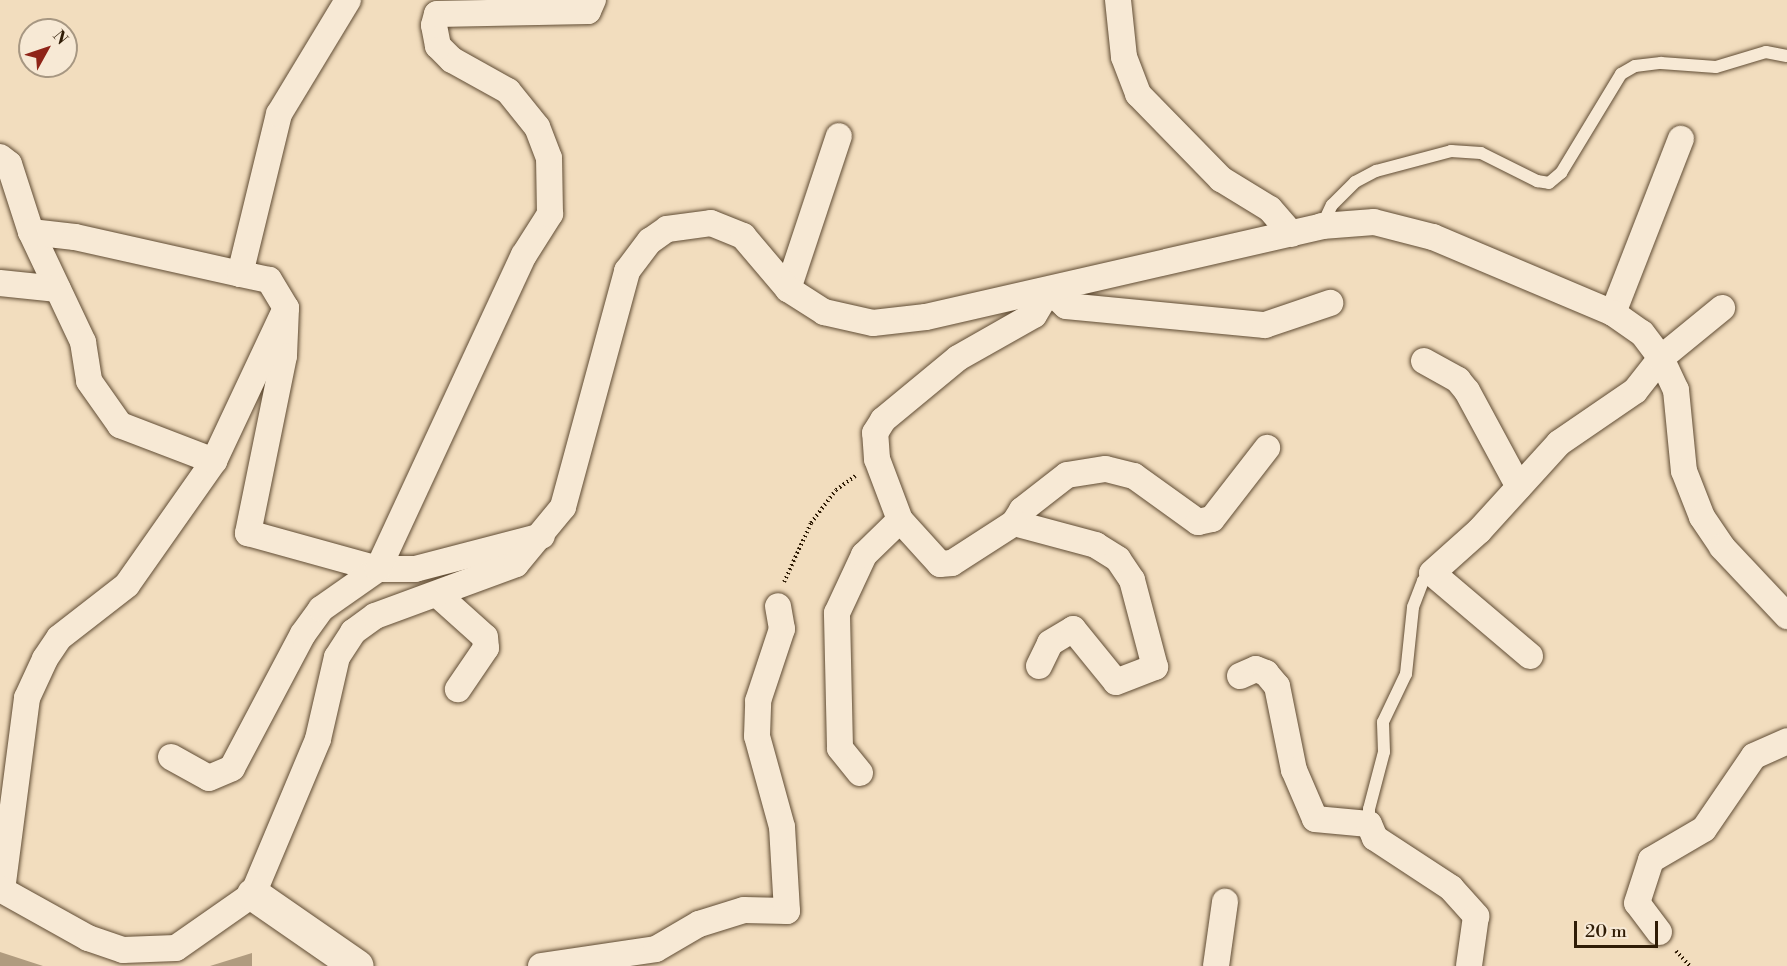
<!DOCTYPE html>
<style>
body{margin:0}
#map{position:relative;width:1787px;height:966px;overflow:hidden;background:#f2ddbe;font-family:"Libre Bodoni",serif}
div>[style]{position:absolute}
.water>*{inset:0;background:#b09b7f}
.path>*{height:4px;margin-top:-2px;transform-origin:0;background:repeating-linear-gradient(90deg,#2f1c06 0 1.5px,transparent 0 4.5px)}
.roads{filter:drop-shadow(0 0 2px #604c34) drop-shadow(0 0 2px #604c34)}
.lane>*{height:12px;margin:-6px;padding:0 6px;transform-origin:6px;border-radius:6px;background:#f7e9d5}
.street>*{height:26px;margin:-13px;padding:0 13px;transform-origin:13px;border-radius:13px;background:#f7e9d5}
.secondary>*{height:33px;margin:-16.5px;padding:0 16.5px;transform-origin:16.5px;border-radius:16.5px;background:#f7e9d5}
span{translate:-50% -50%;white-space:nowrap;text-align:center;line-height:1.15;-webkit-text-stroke:4.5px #f7e9d5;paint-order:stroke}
.north{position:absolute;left:18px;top:18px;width:60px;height:60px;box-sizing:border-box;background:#f7e9d5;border:2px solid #a79782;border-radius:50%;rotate:50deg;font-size:16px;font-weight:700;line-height:24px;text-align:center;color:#2f1c06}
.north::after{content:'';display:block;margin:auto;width:21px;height:27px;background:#8f2418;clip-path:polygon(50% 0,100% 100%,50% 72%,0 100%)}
.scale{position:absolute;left:1574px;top:921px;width:84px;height:27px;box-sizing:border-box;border:3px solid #2f1c06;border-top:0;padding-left:8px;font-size:18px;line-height:21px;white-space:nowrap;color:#2f1c06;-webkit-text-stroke:4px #f7e9d5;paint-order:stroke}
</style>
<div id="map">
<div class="water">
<i style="clip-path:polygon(0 952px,43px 966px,0 966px)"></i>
<i style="clip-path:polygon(252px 953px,252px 966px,210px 966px)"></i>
</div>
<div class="path">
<i style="left:784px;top:582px;width:65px;rotate:-65.4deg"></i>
<i style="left:811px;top:523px;width:41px;rotate:-52.9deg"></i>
<i style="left:836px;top:490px;width:24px;rotate:-36deg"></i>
<i style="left:1676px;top:951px;width:21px;rotate:47deg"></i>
</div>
<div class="roads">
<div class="lane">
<i style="left:1322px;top:226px;width:23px;rotate:-65deg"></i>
<i style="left:1332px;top:205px;width:33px;rotate:-45deg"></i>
<i style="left:1355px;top:182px;width:24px;rotate:-28deg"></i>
<i style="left:1376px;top:171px;width:78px;rotate:-14.9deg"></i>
<i style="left:1451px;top:151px;width:30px;rotate:4deg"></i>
<i style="left:1481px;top:153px;width:63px;rotate:26.6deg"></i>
<i style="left:1537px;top:181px;width:12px;rotate:9deg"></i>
<i style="left:1549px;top:183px;width:16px;rotate:-40deg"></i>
<i style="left:1561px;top:173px;width:116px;rotate:-58.8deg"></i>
<i style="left:1621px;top:74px;width:16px;rotate:-30deg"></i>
<i style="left:1635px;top:66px;width:26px;rotate:-7deg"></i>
<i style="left:1661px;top:63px;width:55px;rotate:4.2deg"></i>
<i style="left:1716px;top:67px;width:52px;rotate:-16.7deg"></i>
<i style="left:1766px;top:52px;width:21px;rotate:11deg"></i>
<i style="left:1369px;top:824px;width:15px;rotate:-90deg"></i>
<i style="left:1369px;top:809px;width:59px;rotate:-75.3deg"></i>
<i style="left:1384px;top:752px;width:30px;rotate:-92deg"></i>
<i style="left:1383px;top:722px;width:53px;rotate:-64.4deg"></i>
<i style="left:1406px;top:674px;width:67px;rotate:-84deg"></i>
<i style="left:1413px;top:607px;width:28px;rotate:-69deg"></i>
<i style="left:1423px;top:581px;width:12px;rotate:-42deg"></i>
</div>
<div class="street">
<i style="left:1118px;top:0;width:57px;rotate:84deg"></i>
<i style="left:1124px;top:57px;width:40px;rotate:69deg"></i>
<i style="left:1138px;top:94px;width:119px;rotate:45.7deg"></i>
<i style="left:1221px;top:179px;width:57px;rotate:31.5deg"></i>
<i style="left:1270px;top:209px;width:33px;rotate:49deg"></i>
<i style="left:0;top:157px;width:11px;rotate:38deg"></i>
<i style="left:9px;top:164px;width:71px;rotate:72.1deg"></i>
<i style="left:31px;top:232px;width:122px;rotate:64.7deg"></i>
<i style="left:83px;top:342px;width:39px;rotate:81deg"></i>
<i style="left:89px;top:381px;width:54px;rotate:54.8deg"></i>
<i style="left:120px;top:425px;width:101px;rotate:21deg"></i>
<i style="left:214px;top:461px;width:151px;rotate:125.1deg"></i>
<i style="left:127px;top:585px;width:86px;rotate:142.1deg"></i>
<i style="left:59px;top:638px;width:25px;rotate:124deg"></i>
<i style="left:45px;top:659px;width:43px;rotate:114.8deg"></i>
<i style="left:27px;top:698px;width:194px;rotate:97.4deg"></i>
<i style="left:31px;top:232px;width:44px;rotate:6.5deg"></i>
<i style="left:75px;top:237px;width:169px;rotate:12.6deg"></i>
<i style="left:0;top:283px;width:58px;rotate:5.9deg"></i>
<i style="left:788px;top:289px;width:161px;rotate:-71.6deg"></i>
<i style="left:286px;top:308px;width:48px;rotate:92.4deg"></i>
<i style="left:284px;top:356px;width:181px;rotate:101.5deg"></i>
<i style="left:248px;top:533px;width:135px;rotate:15.5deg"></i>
<i style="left:378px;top:569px;width:37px"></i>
<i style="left:415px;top:569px;width:131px;rotate:-14.6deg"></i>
<i style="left:1613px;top:313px;width:187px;rotate:-68.7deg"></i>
<i style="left:1424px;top:361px;width:39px;rotate:29deg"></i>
<i style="left:1458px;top:380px;width:14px;rotate:51deg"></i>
<i style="left:1467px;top:391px;width:109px;rotate:61.6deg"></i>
<i style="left:214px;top:461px;width:169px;rotate:-64.8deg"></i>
<i style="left:286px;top:308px;width:33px;rotate:-121deg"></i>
<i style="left:269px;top:280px;width:30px;rotate:-168deg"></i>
<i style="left:240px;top:274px;width:165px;rotate:-76.3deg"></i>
<i style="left:279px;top:114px;width:133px;rotate:-58.8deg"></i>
<i style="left:1014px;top:523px;width:15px;rotate:-58deg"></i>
<i style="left:1022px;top:510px;width:57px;rotate:-37.9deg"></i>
<i style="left:1067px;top:475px;width:39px;rotate:-9deg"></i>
<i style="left:1106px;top:469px;width:29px;rotate:14deg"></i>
<i style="left:1134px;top:476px;width:79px;rotate:35.7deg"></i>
<i style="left:1198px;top:522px;width:14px;rotate:-12deg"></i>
<i style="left:1212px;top:519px;width:90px;rotate:-52.2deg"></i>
<i style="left:437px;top:594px;width:64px;rotate:41.9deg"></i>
<i style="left:485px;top:637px;width:11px;rotate:85deg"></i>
<i style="left:486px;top:648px;width:50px;rotate:124.3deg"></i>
<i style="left:1530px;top:656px;width:128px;rotate:-139.7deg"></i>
<i style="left:1432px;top:573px;width:63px;rotate:-41.8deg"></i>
<i style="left:1479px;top:531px;width:119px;rotate:-47.7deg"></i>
<i style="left:1559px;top:443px;width:92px;rotate:-34.4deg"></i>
<i style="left:1635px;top:391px;width:42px;rotate:-51.8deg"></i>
<i style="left:1661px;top:358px;width:79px;rotate:-39.3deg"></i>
<i style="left:1039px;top:666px;width:25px;rotate:-64deg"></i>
<i style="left:1050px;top:643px;width:27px;rotate:-31deg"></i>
<i style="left:1073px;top:629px;width:68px;rotate:50.9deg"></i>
<i style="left:1116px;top:682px;width:42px;rotate:-21deg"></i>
<i style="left:1155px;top:667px;width:90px;rotate:-104.8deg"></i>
<i style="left:1132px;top:580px;width:25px;rotate:-124deg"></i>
<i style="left:1118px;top:559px;width:26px;rotate:-148deg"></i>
<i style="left:1096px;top:545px;width:85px;rotate:-165deg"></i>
<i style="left:1014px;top:523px;width:74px;rotate:147.2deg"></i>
<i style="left:952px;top:563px;width:12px;rotate:175deg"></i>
<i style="left:940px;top:564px;width:59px;rotate:-132.3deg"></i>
<i style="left:900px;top:520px;width:65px;rotate:-110.7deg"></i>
<i style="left:877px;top:459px;width:26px;rotate:-94deg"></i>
<i style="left:875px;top:433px;width:15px;rotate:-58deg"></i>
<i style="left:883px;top:420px;width:97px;rotate:-39.6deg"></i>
<i style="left:958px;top:358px;width:87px;rotate:-29.5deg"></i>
<i style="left:1034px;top:315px;width:29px;rotate:-59deg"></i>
<i style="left:1049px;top:290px;width:23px;rotate:43deg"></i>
<i style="left:1066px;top:306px;width:200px;rotate:5.5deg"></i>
<i style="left:1265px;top:325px;width:69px;rotate:-18.7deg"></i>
<i style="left:1240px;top:676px;width:17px;rotate:-24deg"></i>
<i style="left:1256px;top:669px;width:11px;rotate:22deg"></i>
<i style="left:1266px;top:673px;width:17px;rotate:50deg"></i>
<i style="left:1277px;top:686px;width:86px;rotate:78.6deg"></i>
<i style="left:1294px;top:770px;width:53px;rotate:66.8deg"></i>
<i style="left:1315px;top:819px;width:54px;rotate:5.3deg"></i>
<i style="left:1369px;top:824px;width:15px;rotate:67deg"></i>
<i style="left:1375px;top:838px;width:91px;rotate:33.3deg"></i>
<i style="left:1451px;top:888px;width:38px;rotate:48deg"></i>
<i style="left:1476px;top:916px;width:50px;rotate:98deg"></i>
<i style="left:171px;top:757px;width:43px;rotate:28.9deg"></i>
<i style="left:209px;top:778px;width:25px;rotate:-23deg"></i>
<i style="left:232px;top:768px;width:152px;rotate:-62.1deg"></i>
<i style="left:303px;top:634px;width:31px;rotate:-54deg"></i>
<i style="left:321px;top:609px;width:70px;rotate:-35.1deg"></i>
<i style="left:378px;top:569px;width:346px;rotate:-65.1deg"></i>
<i style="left:524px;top:255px;width:49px;rotate:-57.6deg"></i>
<i style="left:550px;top:214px;width:56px;rotate:-91deg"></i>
<i style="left:549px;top:158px;width:33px;rotate:-111deg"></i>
<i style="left:537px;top:127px;width:46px;rotate:-128.9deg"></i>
<i style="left:508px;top:91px;width:64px;rotate:-151deg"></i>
<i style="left:452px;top:60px;width:20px;rotate:-135deg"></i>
<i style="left:438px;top:46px;width:21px;rotate:-101deg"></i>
<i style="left:434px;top:25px;width:11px;rotate:-75deg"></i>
<i style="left:437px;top:14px;width:151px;rotate:-1.1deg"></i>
<i style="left:588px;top:11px;width:12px;rotate:-66deg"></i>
<i style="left:860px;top:773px;width:32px;rotate:-129deg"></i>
<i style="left:840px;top:748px;width:135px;rotate:-91.3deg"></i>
<i style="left:837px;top:613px;width:64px;rotate:-65deg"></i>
<i style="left:864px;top:555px;width:50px;rotate:-44.2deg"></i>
<i style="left:0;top:889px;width:101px;rotate:29.1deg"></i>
<i style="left:88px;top:938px;width:37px;rotate:19deg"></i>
<i style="left:123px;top:950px;width:53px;rotate:-2.2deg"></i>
<i style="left:176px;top:948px;width:94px;rotate:-35deg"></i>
<i style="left:253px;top:894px;width:168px;rotate:-67.2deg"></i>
<i style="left:318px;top:739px;width:84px;rotate:-77deg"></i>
<i style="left:337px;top:657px;width:30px;rotate:-57deg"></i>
<i style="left:353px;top:632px;width:27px;rotate:-36deg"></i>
<i style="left:375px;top:616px;width:150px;rotate:-20.2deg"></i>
<i style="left:516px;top:564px;width:74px;rotate:-50.5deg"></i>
<i style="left:563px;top:507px;width:245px;rotate:-74.8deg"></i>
<i style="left:627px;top:271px;width:38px;rotate:-53deg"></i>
<i style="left:650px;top:241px;width:21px;rotate:-35deg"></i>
<i style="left:667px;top:229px;width:44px;rotate:-7.8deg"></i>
<i style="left:711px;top:223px;width:35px;rotate:22deg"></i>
<i style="left:743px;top:236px;width:70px;rotate:49.7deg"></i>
<i style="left:788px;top:289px;width:43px;rotate:32.6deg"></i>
<i style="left:824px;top:312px;width:50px;rotate:12.7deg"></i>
<i style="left:873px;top:323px;width:53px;rotate:-6.5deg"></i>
<i style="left:926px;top:317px;width:406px;rotate:-12.9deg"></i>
<i style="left:1322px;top:226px;width:52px;rotate:-4.4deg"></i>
<i style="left:1374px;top:222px;width:61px;rotate:14.3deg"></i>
<i style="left:1433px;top:237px;width:195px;rotate:22.9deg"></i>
<i style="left:1613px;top:313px;width:35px;rotate:35deg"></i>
<i style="left:1642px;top:333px;width:31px;rotate:53deg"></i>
<i style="left:1661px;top:358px;width:35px;rotate:65deg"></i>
<i style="left:1676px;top:390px;width:81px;rotate:84.4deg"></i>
<i style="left:1684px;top:471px;width:49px;rotate:68.6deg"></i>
<i style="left:1702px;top:517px;width:36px;rotate:56deg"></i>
<i style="left:1722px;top:547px;width:95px;rotate:46.7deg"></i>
<i style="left:1659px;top:932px;width:36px;rotate:-127deg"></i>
<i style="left:1637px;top:903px;width:45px;rotate:-72deg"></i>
<i style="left:1651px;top:860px;width:61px;rotate:-30.3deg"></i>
<i style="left:1704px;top:829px;width:88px;rotate:-55.6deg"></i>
<i style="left:1754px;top:756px;width:36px;rotate:-24deg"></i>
<i style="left:541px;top:966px;width:116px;rotate:-8.4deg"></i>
<i style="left:656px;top:949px;width:50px;rotate:-30.2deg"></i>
<i style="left:699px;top:924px;width:47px;rotate:-17.3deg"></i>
<i style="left:744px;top:910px;width:43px;rotate:1.3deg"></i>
<i style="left:787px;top:911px;width:84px;rotate:-93.4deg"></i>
<i style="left:782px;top:827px;width:94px;rotate:-105.4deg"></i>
<i style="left:757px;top:736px;width:35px;rotate:-88deg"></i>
<i style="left:758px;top:701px;width:76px;rotate:-71.6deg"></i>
<i style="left:782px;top:629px;width:23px;rotate:-100deg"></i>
<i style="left:1216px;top:966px;width:65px;rotate:-82deg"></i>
</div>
<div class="secondary">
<i style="left:253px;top:894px;width:126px;rotate:34.7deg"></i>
</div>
</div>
<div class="north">N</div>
<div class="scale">20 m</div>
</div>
